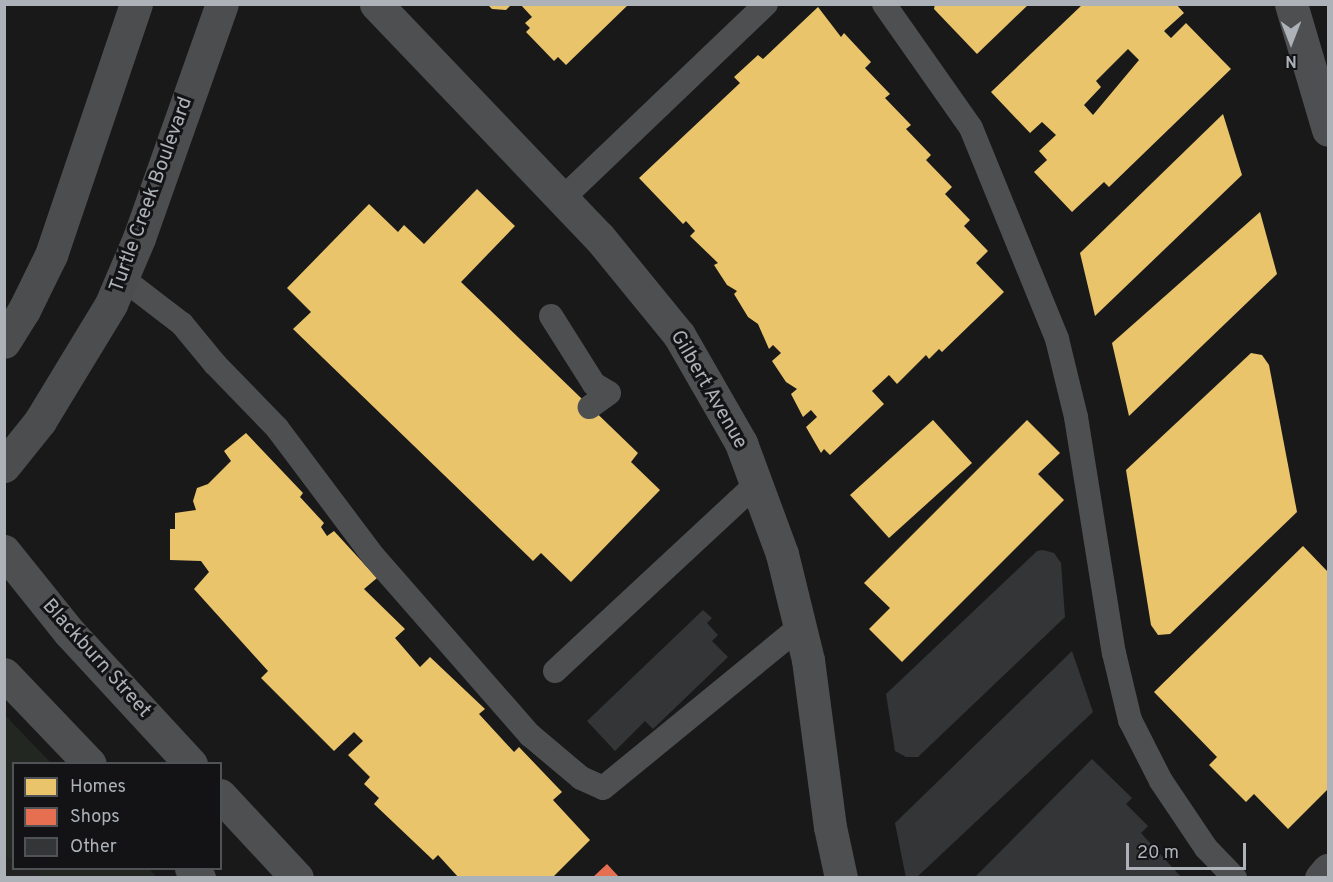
<!DOCTYPE html>
<style>
body{margin:0}
#map{position:relative;width:1333px;height:882px;overflow:hidden;background:#191919;font-family:Overpass,sans-serif}
div>[style]{position:absolute}
.built>*{inset:0;background:#232324}
.green>*{inset:0;background:#222721}
.homes>*{inset:0;background:#e9c46a}
.shops>*{inset:0;background:#e76f51}
.building>*{inset:0;background:#343536}
.service>*{height:24px;margin:-12px;padding:0 12px;transform-origin:12px;border-radius:12px;background:#4e4f51}
.minor>*{height:33px;margin:-16.5px;padding:0 16.5px;transform-origin:16.5px;border-radius:16.5px;background:#4e4f51}
.tertiary>*{height:33px;margin:-16.5px;padding:0 16.5px;transform-origin:16.5px;border-radius:16.5px;background:#4e4f51}
.secondary>*{height:33px;margin:-16.5px;padding:0 16.5px;transform-origin:16.5px;border-radius:16.5px;background:#4c4d4f}
span{translate:-50% -50%;white-space:nowrap;text-align:center;line-height:1.15;-webkit-text-stroke:6px #131315;paint-order:stroke}
.street-label{font-size:20px;color:#acb2b8}
.frame{position:absolute;inset:0;border:6px solid #acb2b8;pointer-events:none}
.legend{position:absolute;left:12px;top:762px;width:210px;height:108px;box-sizing:border-box;background:#131315;border:2px solid #505356;margin:0;padding:8px 10px;list-style:none;font-size:18px;color:#acb2b8}
.legend li{display:flex;align-items:center;gap:12px;height:30px}
.legend b{width:30px;border:2px solid #505356}
.north{position:absolute;left:1261px;top:12px;width:60px;height:60px;-webkit-text-stroke:4px #131315;paint-order:stroke;rotate:180deg;font-size:16px;font-weight:700;line-height:24px;text-align:center;color:#acb2b8}
.north::after{content:'';display:block;margin:auto;width:21px;height:27px;background:#acb2b8;clip-path:polygon(50% 0,100% 100%,50% 72%,0 100%)}
.scale{position:absolute;left:1126px;top:843px;width:120px;height:27px;box-sizing:border-box;border:3px solid #acb2b8;border-top:0;padding-left:8px;font-size:18px;line-height:21px;white-space:nowrap;color:#acb2b8;-webkit-text-stroke:4px #131315;paint-order:stroke}
</style>
<div id="map">
<div class="built">
<i style="clip-path:polygon(4px 856px,13px 861px,14px 868px,28px 869px,44px 877px,5px 877px)"></i>
</div>
<div class="green">
<i style="clip-path:polygon(4px 714px,51px 763px,14px 764px,13px 861px,5px 856px)"></i>
<i style="clip-path:polygon(28px 869px,149px 869px,157px 877px,44px 877px)"></i>
</div>
<div class="homes">
<i style="clip-path:polygon(520px 4px,629px 4px,566px 65px,558px 57px,554px 61px,526px 32px,530px 28px,525px 23px,532px 17px)"></i>
<i style="clip-path:polygon(935px 4px,1029px 4px,977px 54px,934px 9px)"></i>
<i style="clip-path:polygon(evenodd,1083px 4px,1176px 4px,1184px 13px,1164px 31px,1171px 38px,1186px 23px,1231px 69px,1109px 187px,1104px 182px,1072px 212px,1034px 172px,1047px 160px,1039px 151px,1056px 135px,1042px 122px,1030px 133px,991px 92px,1083px 4px,1128px 49px,1139px 60px,1093px 115px,1084px 105px,1101px 87px,1096px 81px,1128px 49px)"></i>
<i style="clip-path:polygon(488px 5px,511px 5px,506px 10px,492px 9px)"></i>
<i style="clip-path:polygon(818px 7px,841px 37px,844px 33px,871px 62px,865px 68px,890px 94px,885px 98px,911px 125px,906px 129px,931px 155px,926px 160px,952px 187px,945px 194px,970px 220px,964px 226px,988px 251px,976px 263px,1004px 292px,942px 352px,939px 349px,929px 359px,926px 355px,897px 384px,889px 375px,872px 391px,884px 404px,830px 455px,824px 449px,821px 453px,806px 427px,817px 417px,811px 410px,803px 417px,791px 394px,797px 389px,786px 382px,772px 361px,781px 353px,773px 345px,769px 349px,758px 324px,748px 317px,734px 294px,737px 291px,727px 285px,714px 265px,718px 263px,690px 236px,695px 231px,686px 221px,683px 224px,639px 178px,740px 83px,734px 77px,758px 55px,763px 59px)"></i>
<i style="clip-path:polygon(1223px 114px,1242px 175px,1095px 316px,1080px 253px)"></i>
<i style="clip-path:polygon(477px 189px,515px 226px,461px 282px,638px 453px,631px 462px,660px 490px,571px 582px,541px 553px,533px 561px,293px 329px,311px 312px,287px 288px,369px 204px,398px 232px,404px 225px,424px 244px)"></i>
<i style="clip-path:polygon(1260px 212px,1277px 274px,1129px 416px,1112px 343px)"></i>
<i style="clip-path:polygon(1251px 353px,1262px 355px,1269px 365px,1297px 512px,1170px 634px,1158px 635px,1151px 625px,1126px 470px)"></i>
<i style="clip-path:polygon(933px 420px,972px 463px,889px 538px,850px 495px)"></i>
<i style="clip-path:polygon(1027px 420px,1060px 453px,1038px 474px,1064px 500px,902px 662px,869px 629px,890px 608px,864px 583px)"></i>
<i style="clip-path:polygon(246px 433px,303px 493px,300px 497px,324px 523px,321px 527px,327px 536px,334px 531px,377px 578px,364px 589px,405px 629px,395px 638px,420px 667px,430px 657px,485px 709px,479px 714px,514px 752px,519px 747px,562px 792px,553px 800px,590px 840px,552px 878px,459px 878px,438px 855px,433px 860px,374px 804px,379px 798px,364px 784px,370px 777px,348px 755px,363px 741px,354px 732px,334px 751px,261px 678px,268px 671px,194px 589px,209px 572px,201px 561px,170px 560px,170px 529px,175px 529px,175px 513px,196px 510px,193px 501px,197px 488px,208px 484px,231px 461px,224px 451px)"></i>
<i style="clip-path:polygon(1303px 546px,1328px 572px,1328px 789px,1288px 829px,1254px 794px,1246px 802px,1209px 765px,1217px 757px,1154px 692px)"></i>
</div>
<div class="shops">
<i style="clip-path:polygon(607px 864px,620px 878px,592px 878px)"></i>
</div>
<div class="building">
<i style="clip-path:polygon(1043px 550px,1054px 553px,1061px 563px,1065px 617px,918px 757px,906px 757px,895px 751px,886px 694px,1037px 551px)"></i>
<i style="clip-path:polygon(703px 610px,712px 618px,707px 623px,718px 635px,712px 641px,728px 657px,653px 729px,645px 721px,615px 751px,587px 721px)"></i>
<i style="clip-path:polygon(1072px 651px,1093px 712px,916px 878px,906px 878px,895px 823px)"></i>
<i style="clip-path:polygon(1092px 759px,1132px 798px,1126px 804px,1148px 826px,1141px 833px,1182px 878px,974px 878px)"></i>
</div>
<div class="service">
<i style="left:884px;top:4px;width:151px;rotate:54.9deg"></i>
<i style="left:971px;top:128px;width:228px;rotate:67.8deg"></i>
<i style="left:1057px;top:339px;width:80px;rotate:76.3deg"></i>
<i style="left:1076px;top:417px;width:239px;rotate:80.9deg"></i>
<i style="left:1114px;top:653px;width:69px;rotate:76.6deg"></i>
<i style="left:1130px;top:720px;width:68px;rotate:63.1deg"></i>
<i style="left:1161px;top:781px;width:81px;rotate:56.1deg"></i>
<i style="left:1206px;top:848px;width:42px;rotate:46deg"></i>
<i style="left:562px;top:199px;width:282px;rotate:-43.7deg"></i>
<i style="left:122px;top:278px;width:76px;rotate:37.5deg"></i>
<i style="left:182px;top:324px;width:52px;rotate:50.5deg"></i>
<i style="left:215px;top:364px;width:89px;rotate:45.9deg"></i>
<i style="left:277px;top:428px;width:161px;rotate:53.1deg"></i>
<i style="left:374px;top:557px;width:237px;rotate:48.8deg"></i>
<i style="left:530px;top:735px;width:67px;rotate:40.1deg"></i>
<i style="left:581px;top:778px;width:24px;rotate:24deg"></i>
<i style="left:603px;top:788px;width:254px;rotate:-39.3deg"></i>
<i style="left:551px;top:316px;width:80px;rotate:57.7deg"></i>
<i style="left:594px;top:384px;width:17px;rotate:31deg"></i>
<i style="left:609px;top:393px;width:24px;rotate:144deg"></i>
<i style="left:555px;top:671px;width:275px;rotate:-42.9deg"></i>
</div>
<div class="minor">
<i style="left:376px;top:4px;width:323px;rotate:46.3deg"></i>
<i style="left:599px;top:237px;width:127px;rotate:50.8deg"></i>
<i style="left:679px;top:335px;width:125px;rotate:60.1deg"></i>
<i style="left:741px;top:443px;width:118px;rotate:69.7deg"></i>
<i style="left:782px;top:554px;width:109px;rotate:76.2deg"></i>
<i style="left:808px;top:660px;width:168px;rotate:82.5deg"></i>
<i style="left:830px;top:827px;width:52px;rotate:77.8deg"></i>
<i style="left:1291px;top:4px;width:131px;rotate:73.6deg"></i>
</div>
<div class="tertiary">
<i style="left:4px;top:551px;width:104px;rotate:51.3deg"></i>
<i style="left:69px;top:632px;width:180px;rotate:47.3deg"></i>
<i style="left:4px;top:674px;width:124px;rotate:46.3deg"></i>
<i style="left:220px;top:795px;width:113px;rotate:47.1deg"></i>
<i style="left:191px;top:868px;width:13px;rotate:51deg"></i>
</div>
<div class="secondary">
<i style="left:4px;top:342px;width:38px;rotate:-58deg"></i>
<i style="left:24px;top:310px;width:61px;rotate:-63.9deg"></i>
<i style="left:51px;top:255px;width:265px;rotate:-71.3deg"></i>
<i style="left:4px;top:466px;width:58px;rotate:-51.3deg"></i>
<i style="left:40px;top:421px;width:137px;rotate:-58.7deg"></i>
<i style="left:111px;top:304px;width:72px;rotate:-67deg"></i>
<i style="left:139px;top:238px;width:248px;rotate:-70.5deg"></i>
<i style="left:1321px;top:878px;width:11px;rotate:-49deg"></i>
</div>
<div class="street-label">
<span style="left:152px;top:195px;rotate:-70deg">Turtle Creek Boulevard</span>
<span style="left:708px;top:390px;rotate:60deg">Gilbert Avenue</span>
<span style="left:96px;top:659px;rotate:48deg">Blackburn Street</span>
</div>
<div class="frame"></div>
<ul class="legend">
<li><b style="height:16px;background:#e9c46a"></b>Homes</li>
<li><b style="height:16px;background:#e76f51"></b>Shops</li>
<li><b style="height:16px;background:#343536"></b>Other</li>
</ul>
<div class="north">N</div>
<div class="scale">20 m</div>
</div>
